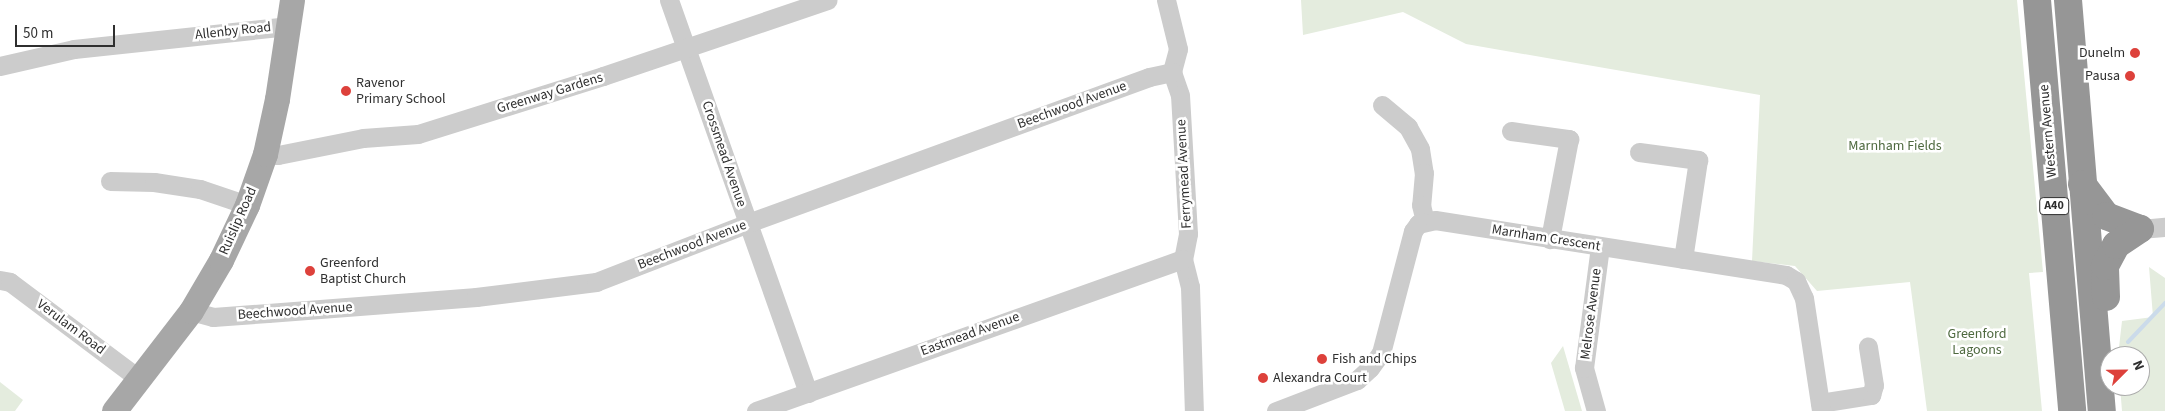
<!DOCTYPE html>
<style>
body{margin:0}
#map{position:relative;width:2165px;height:411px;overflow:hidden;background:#fff;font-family:"Source Sans 3",sans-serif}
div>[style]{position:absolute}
.green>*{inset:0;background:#e4ecde}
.stream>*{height:4px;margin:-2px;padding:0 2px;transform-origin:2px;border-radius:2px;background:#cbdbea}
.minor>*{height:19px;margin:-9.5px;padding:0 9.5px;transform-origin:9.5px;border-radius:9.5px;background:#ccc}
.major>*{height:25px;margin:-12.5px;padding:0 12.5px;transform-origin:12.5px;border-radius:12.5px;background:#a7a7a7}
.highway>*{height:28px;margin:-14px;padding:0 14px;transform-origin:14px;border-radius:14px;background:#969696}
.dots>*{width:14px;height:14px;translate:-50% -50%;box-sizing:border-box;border:2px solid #fff;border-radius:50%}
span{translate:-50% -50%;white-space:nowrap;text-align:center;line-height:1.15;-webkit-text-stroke:5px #fff;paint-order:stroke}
.shield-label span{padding:1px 4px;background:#fff;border:1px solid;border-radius:4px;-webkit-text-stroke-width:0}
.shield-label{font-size:12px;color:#2f2f2f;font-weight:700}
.street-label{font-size:14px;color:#2f2f2f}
.poi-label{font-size:14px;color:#2f2f2f}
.right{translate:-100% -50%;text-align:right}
.left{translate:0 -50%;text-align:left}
.park-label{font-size:14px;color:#4e693f}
.north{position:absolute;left:2100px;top:346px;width:50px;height:50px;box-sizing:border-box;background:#fff;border:1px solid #acacac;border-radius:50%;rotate:67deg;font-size:14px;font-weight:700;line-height:20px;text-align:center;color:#2f2f2f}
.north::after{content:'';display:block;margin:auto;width:18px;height:22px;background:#dd413b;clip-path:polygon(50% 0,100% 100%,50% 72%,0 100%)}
.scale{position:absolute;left:15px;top:25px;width:100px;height:22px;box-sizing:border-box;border:2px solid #2f2f2f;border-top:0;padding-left:6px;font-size:15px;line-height:18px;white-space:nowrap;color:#2f2f2f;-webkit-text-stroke:4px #fff;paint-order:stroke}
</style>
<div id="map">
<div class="green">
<i style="clip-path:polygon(1301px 0,2017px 0,2043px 272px,2029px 273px,2042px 411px,1927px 411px,1910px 282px,1817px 291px,1795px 266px,1752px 261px,1760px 95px,1466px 44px,1403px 12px,1303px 35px)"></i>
<i style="clip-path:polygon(2149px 267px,2165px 278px,2165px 411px,2122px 411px,2120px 386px,2140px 386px,2140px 356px,2118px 356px,2122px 321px,2153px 317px)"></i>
<i style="clip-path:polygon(1563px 346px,1582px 411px,1565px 411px,1551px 363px)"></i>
<i style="clip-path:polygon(0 382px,23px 400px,15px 411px,0 411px)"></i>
</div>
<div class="stream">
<i style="left:2128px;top:342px;width:54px;rotate:-46.5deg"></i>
</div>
<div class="minor">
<i style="left:669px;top:0;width:417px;rotate:70.5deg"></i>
<i style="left:1166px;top:0;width:50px;rotate:76.2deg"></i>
<i style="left:1178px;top:49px;width:24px;rotate:105deg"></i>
<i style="left:1172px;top:72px;width:24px;rotate:71deg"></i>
<i style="left:1180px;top:95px;width:139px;rotate:86.7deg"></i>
<i style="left:1188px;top:234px;width:25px;rotate:101deg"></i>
<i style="left:1183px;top:259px;width:29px;rotate:76deg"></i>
<i style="left:1190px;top:287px;width:124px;rotate:88.2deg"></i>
<i style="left:0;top:66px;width:76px;rotate:-12.9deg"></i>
<i style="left:74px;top:49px;width:216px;rotate:-6.1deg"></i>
<i style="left:1382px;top:105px;width:34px;rotate:40deg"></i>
<i style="left:1408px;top:127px;width:25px;rotate:61deg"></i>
<i style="left:1420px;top:149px;width:24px;rotate:81deg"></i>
<i style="left:1424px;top:173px;width:32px;rotate:95deg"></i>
<i style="left:1421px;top:205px;width:16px;rotate:76deg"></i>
<i style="left:1511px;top:131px;width:59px;rotate:7.9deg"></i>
<i style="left:1569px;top:139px;width:102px;rotate:100.8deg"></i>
<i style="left:1639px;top:152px;width:60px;rotate:7.7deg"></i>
<i style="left:1698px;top:160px;width:100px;rotate:98.6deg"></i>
<i style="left:265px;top:154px;width:13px;rotate:4deg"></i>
<i style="left:278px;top:155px;width:87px;rotate:-11.3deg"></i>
<i style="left:363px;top:138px;width:55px;rotate:-4.2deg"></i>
<i style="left:418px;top:134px;width:194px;rotate:-17.4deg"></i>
<i style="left:603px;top:76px;width:237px;rotate:-18.7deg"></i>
<i style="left:110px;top:181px;width:44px;rotate:1.3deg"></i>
<i style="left:154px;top:182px;width:47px;rotate:8.7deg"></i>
<i style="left:200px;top:189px;width:50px;rotate:18.8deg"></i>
<i style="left:2140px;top:229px;width:25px;rotate:-5deg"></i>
<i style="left:0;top:280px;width:10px;rotate:11deg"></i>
<i style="left:10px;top:282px;width:161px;rotate:36.9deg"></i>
<i style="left:191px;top:311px;width:23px;rotate:15deg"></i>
<i style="left:213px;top:317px;width:55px;rotate:-4.2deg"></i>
<i style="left:268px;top:313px;width:209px;rotate:-4.4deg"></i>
<i style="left:476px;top:297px;width:121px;rotate:-7.1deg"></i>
<i style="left:596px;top:282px;width:163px;rotate:-21.2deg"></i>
<i style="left:748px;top:223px;width:427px;rotate:-20deg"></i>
<i style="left:1149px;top:77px;width:24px;rotate:-12deg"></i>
<i style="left:1820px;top:403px;width:52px;rotate:-8.9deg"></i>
<i style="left:1871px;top:395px;width:10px;rotate:-73deg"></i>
<i style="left:1874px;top:385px;width:39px;rotate:-99deg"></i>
<i style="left:756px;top:411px;width:453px;rotate:-19.6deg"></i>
<i style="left:1276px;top:411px;width:87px;rotate:-20.9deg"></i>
<i style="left:1357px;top:380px;width:18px;rotate:-43deg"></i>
<i style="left:1370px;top:368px;width:19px;rotate:-54deg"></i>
<i style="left:1381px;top:353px;width:126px;rotate:-75.3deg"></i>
<i style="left:1413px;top:231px;width:9px;rotate:-54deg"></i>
<i style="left:1418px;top:224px;width:17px;rotate:-13deg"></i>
<i style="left:1435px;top:220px;width:355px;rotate:8.9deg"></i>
<i style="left:1786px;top:275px;width:12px;rotate:31deg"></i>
<i style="left:1796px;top:281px;width:19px;rotate:65deg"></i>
<i style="left:1804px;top:298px;width:114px;rotate:81.4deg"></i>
<i style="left:1596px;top:411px;width:45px;rotate:-105.6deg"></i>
<i style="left:1584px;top:368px;width:123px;rotate:-82.5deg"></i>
</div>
<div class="major">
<i style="left:114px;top:411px;width:126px;rotate:-52.4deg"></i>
<i style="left:191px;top:311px;width:59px;rotate:-59.5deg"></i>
<i style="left:221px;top:260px;width:61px;rotate:-64.7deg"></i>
<i style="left:247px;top:205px;width:54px;rotate:-70.6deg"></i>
<i style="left:265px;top:154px;width:56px;rotate:-77.7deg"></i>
<i style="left:277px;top:99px;width:100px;rotate:-81.4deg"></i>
</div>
<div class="highway">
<i style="left:2037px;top:0;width:412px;rotate:85.1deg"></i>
<i style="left:2068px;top:0;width:412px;rotate:85.3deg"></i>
<i style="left:2082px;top:184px;width:40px;rotate:53deg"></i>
<i style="left:2106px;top:216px;width:36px;rotate:21deg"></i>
<i style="left:2106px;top:297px;width:31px;rotate:-92deg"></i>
<i style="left:2105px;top:266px;width:24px;rotate:-62deg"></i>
<i style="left:2116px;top:245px;width:29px;rotate:-34deg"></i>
</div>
<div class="dots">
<i style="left:2135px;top:53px;background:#dd413b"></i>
<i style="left:2130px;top:76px;background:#dd413b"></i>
<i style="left:346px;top:91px;background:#dd413b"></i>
<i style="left:310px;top:271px;background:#dd413b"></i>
<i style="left:1322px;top:359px;background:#dd413b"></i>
<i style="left:1263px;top:378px;background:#dd413b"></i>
</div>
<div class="shield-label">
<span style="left:2054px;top:206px">A40</span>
</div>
<div class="street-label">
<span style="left:233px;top:31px;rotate:-6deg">Allenby Road</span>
<span style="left:550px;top:93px;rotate:-17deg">Greenway Gardens</span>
<span style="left:1072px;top:105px;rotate:-20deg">Beechwood Avenue</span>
<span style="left:2048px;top:131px;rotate:-95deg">Western Avenue</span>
<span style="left:724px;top:154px;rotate:71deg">Crossmead Avenue</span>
<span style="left:1184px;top:174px;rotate:-93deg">Ferrymead Avenue</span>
<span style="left:238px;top:221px;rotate:-66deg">Ruislip Road</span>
<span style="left:1546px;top:238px;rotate:9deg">Marnham Crescent</span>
<span style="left:692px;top:245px;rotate:-21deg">Beechwood Avenue</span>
<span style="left:295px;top:311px;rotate:-4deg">Beechwood Avenue</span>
<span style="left:1591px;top:314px;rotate:-83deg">Melrose Avenue</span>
<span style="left:71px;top:327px;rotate:37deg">Verulam Road</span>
<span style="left:970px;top:334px;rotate:-20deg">Eastmead Avenue</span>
</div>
<div class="poi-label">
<span class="right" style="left:2125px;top:53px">Dunelm</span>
<span class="right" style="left:2120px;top:76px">Pausa</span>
<span class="left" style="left:356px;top:91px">Ravenor<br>Primary School</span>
<span class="left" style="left:320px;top:271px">Greenford<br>Baptist Church</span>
<span class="left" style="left:1332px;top:359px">Fish and Chips</span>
<span class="left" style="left:1273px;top:378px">Alexandra Court</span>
</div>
<div class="park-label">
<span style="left:1895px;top:146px">Marnham Fields</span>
<span style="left:1977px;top:342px">Greenford<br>Lagoons</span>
</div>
<div class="north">N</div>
<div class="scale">50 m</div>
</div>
